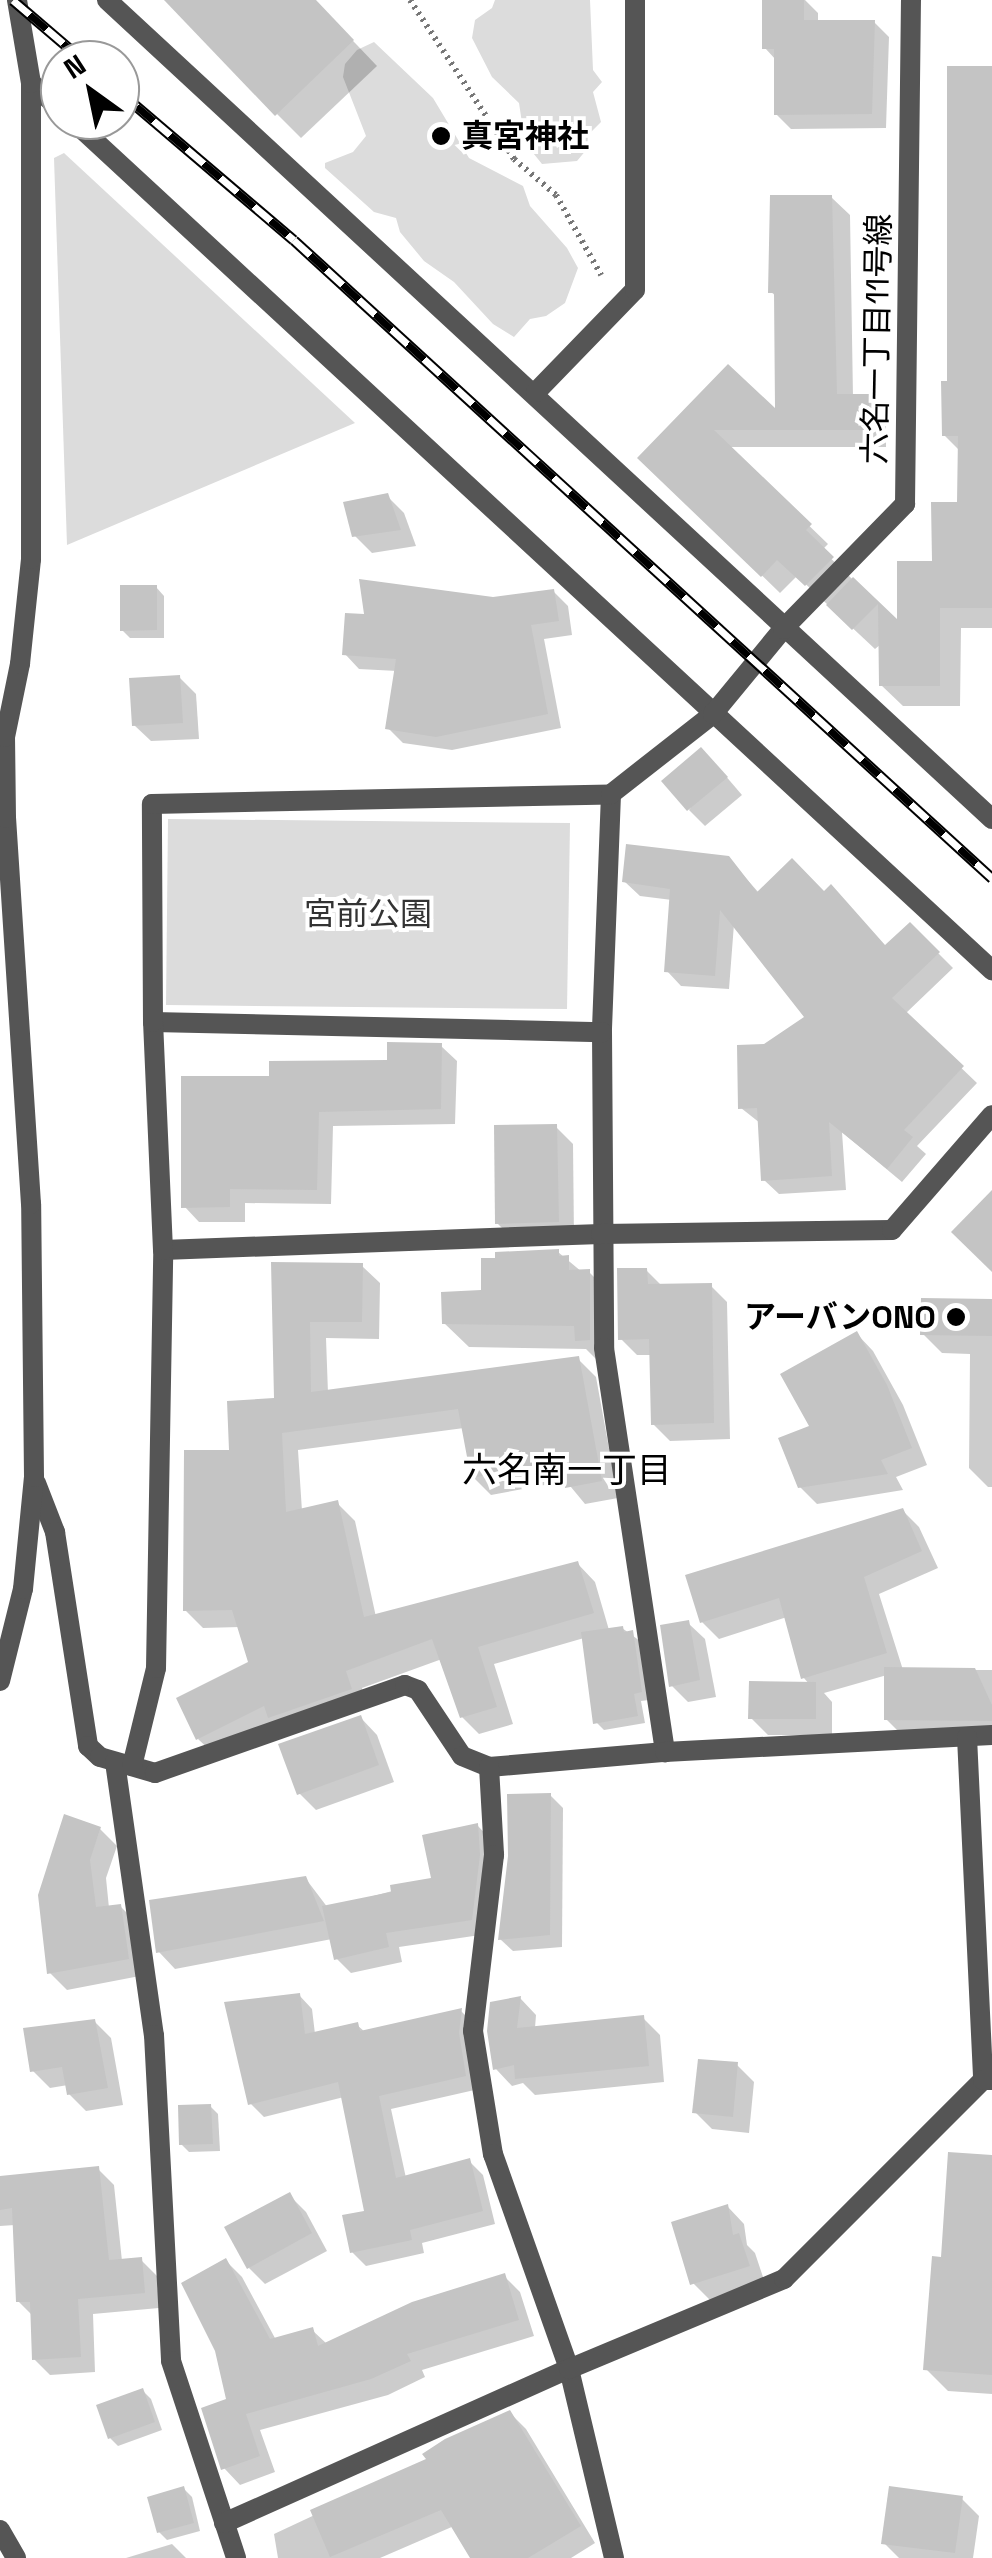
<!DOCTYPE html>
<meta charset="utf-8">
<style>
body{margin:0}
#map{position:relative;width:992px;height:2558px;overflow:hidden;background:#fff;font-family:"Space Grotesk","Noto Sans JP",sans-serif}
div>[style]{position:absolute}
.green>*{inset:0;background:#dcdcdc}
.shadow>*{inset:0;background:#0003}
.building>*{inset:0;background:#c4c4c4}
.path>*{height:6px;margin-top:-3px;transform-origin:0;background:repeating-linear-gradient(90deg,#777 0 2.5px,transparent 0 7.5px)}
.minor>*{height:20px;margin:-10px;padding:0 10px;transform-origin:10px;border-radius:10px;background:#555}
.rail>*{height:11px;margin-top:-5.5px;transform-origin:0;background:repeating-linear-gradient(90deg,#fff 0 22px,#000 0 44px);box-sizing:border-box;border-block:2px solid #000}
.dots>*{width:28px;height:28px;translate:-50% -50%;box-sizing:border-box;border:5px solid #fff;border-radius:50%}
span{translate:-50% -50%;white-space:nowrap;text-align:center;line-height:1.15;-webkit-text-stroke:8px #fff;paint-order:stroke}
.poi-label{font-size:32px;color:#000;font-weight:700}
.left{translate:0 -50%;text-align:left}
.right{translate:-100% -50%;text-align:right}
.street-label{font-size:32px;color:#000}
.park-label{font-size:32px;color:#333}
.neighbourhood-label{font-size:35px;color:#000}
.north{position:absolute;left:40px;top:40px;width:100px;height:100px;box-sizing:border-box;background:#fff;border:2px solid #999;border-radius:50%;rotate:327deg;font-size:28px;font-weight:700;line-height:40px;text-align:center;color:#000}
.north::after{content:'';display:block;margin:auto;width:35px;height:45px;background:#000;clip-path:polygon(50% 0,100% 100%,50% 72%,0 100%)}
</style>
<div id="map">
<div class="green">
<i style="clip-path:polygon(495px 0,590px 0,593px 70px,602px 82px,593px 92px,601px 122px,588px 135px,587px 149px,577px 161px,542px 164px,525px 143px,519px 103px,492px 77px,472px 38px,475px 20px,492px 8px)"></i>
<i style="clip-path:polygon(374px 42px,433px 98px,469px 158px,523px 186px,530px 206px,567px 248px,578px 268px,565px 303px,546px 316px,530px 319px,514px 337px,493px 324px,454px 282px,424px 261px,400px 232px,396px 218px,374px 212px,325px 168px,325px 163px,353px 152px,366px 136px,343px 77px,345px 64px,357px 50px)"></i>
<i style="clip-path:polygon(64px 153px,355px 423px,67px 545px,54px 158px)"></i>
<i style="clip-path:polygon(168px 819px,570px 823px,567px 1009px,166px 1005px)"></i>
</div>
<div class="shadow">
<i style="clip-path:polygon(314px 0,377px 66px,301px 138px,277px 114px)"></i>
<i style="clip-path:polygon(765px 0,805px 0,818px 13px,818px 23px,874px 22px,889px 37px,886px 128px,791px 129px,776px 114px,776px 60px,765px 48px)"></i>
<i style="clip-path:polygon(992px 68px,992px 628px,961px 628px,960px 706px,903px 706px,881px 685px,881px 644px,875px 649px,797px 576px,780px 593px,641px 458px,728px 367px,778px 414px,777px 297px,771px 292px,831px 197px,850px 215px,853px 396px,868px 396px,886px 414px,886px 447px,728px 447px,828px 544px,822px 550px,900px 625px,935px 564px,959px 505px,960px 451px,944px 435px)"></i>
<i style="clip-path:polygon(387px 496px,404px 513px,416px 546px,372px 553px,355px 536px)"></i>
<i style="clip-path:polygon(156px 587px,164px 596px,164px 638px,130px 638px,122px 630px)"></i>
<i style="clip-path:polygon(553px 591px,568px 606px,572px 635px,544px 639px,561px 728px,452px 750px,403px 743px,388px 728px,397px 671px,359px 669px,345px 654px,367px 617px)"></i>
<i style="clip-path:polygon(179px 677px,196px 694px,199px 739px,151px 741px,134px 725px)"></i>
<i style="clip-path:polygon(718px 767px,742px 795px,705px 826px,689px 810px)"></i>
<i style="clip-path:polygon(728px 858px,759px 893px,824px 894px,886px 948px,910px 925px,953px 968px,905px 1014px,977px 1083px,917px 1146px,926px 1154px,902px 1182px,842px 1132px,846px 1190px,779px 1194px,764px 1180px,760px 1123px,741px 1108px,765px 1046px,808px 1018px,734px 924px,729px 989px,681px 986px,667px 971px,672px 900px,640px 896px,625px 882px)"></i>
<i style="clip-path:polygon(441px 1046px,457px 1061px,455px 1124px,333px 1126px,331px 1204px,245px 1203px,245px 1222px,199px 1222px,184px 1206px,389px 1063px)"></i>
<i style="clip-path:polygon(556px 1127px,573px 1144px,574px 1238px,514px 1240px,497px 1223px)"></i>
<i style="clip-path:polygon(558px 1252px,582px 1272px,589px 1272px,613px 1296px,601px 1364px,586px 1349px,469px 1347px,444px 1323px,484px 1293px)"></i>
<i style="clip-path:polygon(273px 1264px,362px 1266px,380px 1283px,379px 1339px,326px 1338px,328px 1393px,578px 1359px,596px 1377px,618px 1498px,585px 1504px,566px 1481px,491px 1495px,473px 1477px,464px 1428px,298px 1450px,302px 1511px,337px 1503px,355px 1521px,376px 1617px,578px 1564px,595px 1582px,609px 1630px,622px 1628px,640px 1641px,649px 1700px,641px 1701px,645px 1723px,604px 1730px,596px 1722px,584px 1638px,494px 1664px,513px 1724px,479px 1734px,462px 1717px,442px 1659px,362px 1688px,368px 1707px,216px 1756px,198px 1739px,251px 1663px,240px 1627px,203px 1628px,185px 1610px,231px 1453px,276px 1401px)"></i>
<i style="clip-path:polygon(646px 1270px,663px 1287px,711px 1286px,727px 1302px,730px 1439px,670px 1441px,653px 1424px,652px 1355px,637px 1355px,620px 1338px)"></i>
<i style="clip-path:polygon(992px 1301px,992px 1487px,988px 1487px,969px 1468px,970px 1354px,942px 1353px,923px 1334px)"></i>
<i style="clip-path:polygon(857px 1334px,873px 1351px,903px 1405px,927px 1465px,896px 1477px,903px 1490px,817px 1504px,800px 1487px,813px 1427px)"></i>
<i style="clip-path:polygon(902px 1510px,919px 1527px,938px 1568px,879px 1594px,903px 1670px,992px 1670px,992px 1736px,903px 1736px,886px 1719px,887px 1675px,824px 1693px,832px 1702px,832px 1735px,768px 1735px,751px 1718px,810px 1685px,803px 1677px,787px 1617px,719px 1639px,702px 1622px)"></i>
<i style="clip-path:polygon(688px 1623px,705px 1639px,716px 1697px,688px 1702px,671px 1685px)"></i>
<i style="clip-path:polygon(361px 1718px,377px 1735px,394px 1782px,316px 1810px,299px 1793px)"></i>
<i style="clip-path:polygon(550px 1795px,563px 1808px,562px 1947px,513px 1951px,500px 1939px)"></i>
<i style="clip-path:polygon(478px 1826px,492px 1841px,487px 1934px,399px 1947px,402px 1962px,351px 1973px,336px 1958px,332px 1939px,175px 1969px,159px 1952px,306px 1879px,328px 1908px,434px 1880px)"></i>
<i style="clip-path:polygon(100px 1829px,117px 1846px,106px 1878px,109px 1908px,120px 1906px,137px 1923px,145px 1975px,67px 1990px,50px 1973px)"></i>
<i style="clip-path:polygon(299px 1995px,312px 2009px,315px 2034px,357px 2025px,365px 2032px,461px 2011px,474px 2024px,479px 2089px,391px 2109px,406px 2178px,469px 2161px,483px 2175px,495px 2224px,422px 2243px,424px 2253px,366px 2266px,352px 2252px,367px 2213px,344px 2097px,264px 2117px,250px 2103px)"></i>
<i style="clip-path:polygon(520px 1998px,536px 2015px,535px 2028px,643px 2018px,660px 2035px,664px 2082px,535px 2095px,523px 2083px,512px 2086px,496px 2069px)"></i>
<i style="clip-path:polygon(94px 2021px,111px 2038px,123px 2105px,86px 2111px,69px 2094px,68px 2085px,50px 2088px,33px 2071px)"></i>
<i style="clip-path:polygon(737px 2065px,754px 2082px,749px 2133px,712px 2129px,695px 2112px)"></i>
<i style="clip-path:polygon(210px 2106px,218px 2114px,220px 2151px,189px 2152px,181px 2144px)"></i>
<i style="clip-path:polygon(992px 2157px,992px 2394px,948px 2391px,926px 2369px,943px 2260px)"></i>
<i style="clip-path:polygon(98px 2169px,114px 2185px,122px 2261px,141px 2260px,157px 2276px,159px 2308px,93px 2314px,95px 2372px,50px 2375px,34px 2359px,33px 2316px,18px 2301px,15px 2225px,0 2226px,0 2178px)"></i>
<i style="clip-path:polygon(289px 2195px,306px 2212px,327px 2251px,265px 2284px,249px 2268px)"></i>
<i style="clip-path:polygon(728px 2207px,744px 2224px,747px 2245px,755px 2253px,765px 2283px,710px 2300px,693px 2283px)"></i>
<i style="clip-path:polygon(226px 2261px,242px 2277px,276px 2340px,312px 2330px,327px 2344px,504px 2276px,520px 2292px,534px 2336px,422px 2370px,425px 2377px,388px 2395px,260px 2430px,275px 2472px,240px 2485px,224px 2468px,229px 2401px)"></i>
<i style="clip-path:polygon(143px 2391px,151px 2399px,162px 2430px,118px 2446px,110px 2438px)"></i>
<i style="clip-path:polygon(510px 2413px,526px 2429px,595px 2543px,571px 2558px,473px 2558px,454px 2526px,380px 2558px,278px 2558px,274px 2534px,430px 2461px)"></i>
<i style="clip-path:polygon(184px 2489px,192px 2497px,200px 2531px,167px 2540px,159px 2532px)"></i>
<i style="clip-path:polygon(962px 2499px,979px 2516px,973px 2558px,899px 2558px,884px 2543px)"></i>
<i style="clip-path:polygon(172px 2544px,186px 2558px,126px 2558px)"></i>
</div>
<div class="building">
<i style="clip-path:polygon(164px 0,316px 0,354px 40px,275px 116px)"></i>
<i style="clip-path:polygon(762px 0,804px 0,804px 20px,875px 20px,872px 114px,774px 115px,774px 49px,762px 49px)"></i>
<i style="clip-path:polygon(947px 66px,992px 66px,992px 608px,940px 608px,940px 686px,879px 686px,878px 604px,852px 630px,826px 605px,853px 577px,897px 619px,897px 561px,932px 561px,931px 502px,957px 502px,958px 436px,942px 436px,941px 381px,947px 381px)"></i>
<i style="clip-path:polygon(770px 195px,832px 195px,837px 394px,869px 394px,869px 430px,714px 430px,812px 524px,806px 530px,834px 557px,805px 586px,777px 560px,761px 577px,637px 458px,728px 364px,775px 408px,774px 293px,768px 293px)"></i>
<i style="clip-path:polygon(388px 493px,401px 530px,352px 537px,343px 502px)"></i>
<i style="clip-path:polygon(359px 579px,493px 597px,554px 589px,559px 621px,531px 625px,548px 714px,436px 737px,385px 729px,396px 659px,342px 655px,345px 613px,364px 614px)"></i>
<i style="clip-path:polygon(120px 585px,157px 585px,157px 630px,120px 631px)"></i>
<i style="clip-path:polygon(180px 675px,183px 723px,132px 726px,129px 678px)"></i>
<i style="clip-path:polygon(701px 747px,728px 777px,687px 811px,661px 781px)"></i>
<i style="clip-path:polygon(626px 844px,729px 856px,757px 892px,792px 858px,824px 891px,831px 884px,885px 945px,910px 922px,940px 952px,892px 998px,964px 1066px,904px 1130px,913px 1137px,887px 1169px,829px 1122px,832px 1176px,761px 1181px,757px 1108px,738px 1109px,737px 1045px,764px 1044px,804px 1017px,720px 910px,715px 976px,664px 972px,670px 889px,622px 882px)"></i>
<i style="clip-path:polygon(387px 1042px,442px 1043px,441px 1109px,319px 1112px,317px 1190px,230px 1189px,230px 1207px,181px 1208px,181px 1076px,269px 1076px,269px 1061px,387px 1060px)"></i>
<i style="clip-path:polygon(557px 1124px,559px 1222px,495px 1224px,494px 1125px)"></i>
<i style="clip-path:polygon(992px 1190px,992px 1272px,951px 1232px)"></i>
<i style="clip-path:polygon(559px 1249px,559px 1256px,569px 1255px,569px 1270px,590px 1269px,590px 1340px,575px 1341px,574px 1326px,442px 1324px,441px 1292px,481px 1290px,481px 1258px,495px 1258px,495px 1252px)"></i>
<i style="clip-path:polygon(271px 1262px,363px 1263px,362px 1322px,310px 1322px,311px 1392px,579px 1356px,602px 1481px,565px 1488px,560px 1462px,471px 1478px,458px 1409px,282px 1433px,286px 1512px,338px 1500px,364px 1617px,578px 1561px,594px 1613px,478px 1647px,497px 1707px,460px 1718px,432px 1639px,346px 1671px,352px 1689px,268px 1718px,264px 1706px,196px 1740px,176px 1698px,248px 1662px,232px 1610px,183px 1611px,184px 1450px,229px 1450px,227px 1401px,274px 1398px)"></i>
<i style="clip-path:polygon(617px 1268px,647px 1268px,648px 1284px,712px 1283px,714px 1423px,651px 1425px,649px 1339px,618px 1340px)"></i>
<i style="clip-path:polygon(921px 1298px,992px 1299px,992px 1336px,920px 1335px)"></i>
<i style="clip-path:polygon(857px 1331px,887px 1385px,912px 1448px,881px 1460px,888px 1474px,798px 1488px,778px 1438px,809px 1426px,780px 1374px)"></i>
<i style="clip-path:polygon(903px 1508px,922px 1551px,864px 1577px,887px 1653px,801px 1679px,779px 1598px,700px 1623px,685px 1575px)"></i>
<i style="clip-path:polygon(689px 1620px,700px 1680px,669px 1687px,660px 1625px)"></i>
<i style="clip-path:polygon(623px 1626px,624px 1632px,633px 1630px,642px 1692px,634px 1694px,638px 1716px,593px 1724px,581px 1632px)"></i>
<i style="clip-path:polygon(884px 1667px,975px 1668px,992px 1705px,992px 1721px,884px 1720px)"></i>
<i style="clip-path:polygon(749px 1681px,816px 1682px,816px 1719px,748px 1719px)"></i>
<i style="clip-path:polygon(361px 1715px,379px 1765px,297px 1795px,278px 1744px)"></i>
<i style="clip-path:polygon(551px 1793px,550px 1935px,498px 1940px,508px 1856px,507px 1794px)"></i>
<i style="clip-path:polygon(64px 1814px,101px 1827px,90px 1860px,96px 1907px,121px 1904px,129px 1959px,47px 1974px,38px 1895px)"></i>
<i style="clip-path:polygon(478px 1823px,480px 1855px,472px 1920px,386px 1933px,389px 1947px,334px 1960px,322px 1906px,391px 1892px,390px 1885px,431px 1878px,422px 1835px)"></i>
<i style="clip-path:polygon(306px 1876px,324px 1921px,156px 1953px,149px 1900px)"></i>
<i style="clip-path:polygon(300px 1993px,305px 2034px,358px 2022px,360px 2031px,462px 2008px,459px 2033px,466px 2076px,379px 2096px,396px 2178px,470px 2158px,483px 2211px,410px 2230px,412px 2240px,350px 2253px,342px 2215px,364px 2211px,338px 2082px,248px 2105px,224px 2002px)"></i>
<i style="clip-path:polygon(521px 1996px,517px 2028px,644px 2015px,649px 2066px,515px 2079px,514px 2065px,493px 2070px,487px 2031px,490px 2002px)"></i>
<i style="clip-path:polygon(95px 2019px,108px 2088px,67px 2095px,62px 2067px,30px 2072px,23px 2028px)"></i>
<i style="clip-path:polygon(698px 2059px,738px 2062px,733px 2117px,692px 2113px)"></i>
<i style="clip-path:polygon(211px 2104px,213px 2144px,179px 2145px,178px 2105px)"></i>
<i style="clip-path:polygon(948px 2152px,992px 2155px,992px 2375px,923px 2370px,932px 2256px,941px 2257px)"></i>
<i style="clip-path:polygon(99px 2166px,109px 2260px,142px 2257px,145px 2293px,78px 2299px,81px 2357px,32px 2360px,30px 2302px,16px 2302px,12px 2208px,0 2210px,0 2176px)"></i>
<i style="clip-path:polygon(290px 2192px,312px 2233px,247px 2269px,224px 2227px)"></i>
<i style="clip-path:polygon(728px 2204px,733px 2235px,739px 2233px,750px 2266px,690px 2285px,671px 2222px)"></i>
<i style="clip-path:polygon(226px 2258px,270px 2339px,313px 2327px,318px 2346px,412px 2302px,505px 2273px,519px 2320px,407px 2354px,411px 2361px,371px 2379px,246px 2414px,260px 2456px,221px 2470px,201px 2408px,226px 2399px,215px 2351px,181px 2283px)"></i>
<i style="clip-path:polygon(143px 2388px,155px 2422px,108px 2439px,96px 2405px)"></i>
<i style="clip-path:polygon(510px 2410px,581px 2526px,528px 2558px,470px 2558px,441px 2510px,330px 2557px,310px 2510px,426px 2459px,422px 2454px,445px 2439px)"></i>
<i style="clip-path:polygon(184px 2486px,194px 2523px,157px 2533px,147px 2497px)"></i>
<i style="clip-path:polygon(889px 2486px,963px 2496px,955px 2553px,881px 2544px)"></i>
</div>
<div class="path">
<i style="left:410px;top:0;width:190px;rotate:56.8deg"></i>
<i style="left:514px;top:159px;width:55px;rotate:40.6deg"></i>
<i style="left:556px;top:195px;width:92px;rotate:60.6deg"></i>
</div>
<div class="minor">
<i style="left:107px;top:0;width:1206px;rotate:42.78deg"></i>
<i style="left:31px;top:83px;width:39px;rotate:42deg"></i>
<i style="left:72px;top:120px;width:1253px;rotate:42.74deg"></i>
<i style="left:536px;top:392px;width:142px;rotate:-45.9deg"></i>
<i style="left:635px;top:290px;width:290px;rotate:-90deg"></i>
<i style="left:611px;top:794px;width:238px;rotate:92.2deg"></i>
<i style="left:602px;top:1032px;width:316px;rotate:89.6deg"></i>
<i style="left:604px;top:1348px;width:409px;rotate:81.4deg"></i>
<i style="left:153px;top:1022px;width:449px;rotate:1.3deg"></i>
<i style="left:163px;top:1250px;width:438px;rotate:-2.1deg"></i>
<i style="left:601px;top:1234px;width:291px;rotate:-0.8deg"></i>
<i style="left:892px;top:1230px;width:152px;rotate:-49deg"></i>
<i style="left:36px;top:1483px;width:53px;rotate:68.8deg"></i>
<i style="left:55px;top:1532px;width:217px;rotate:81.2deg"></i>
<i style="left:88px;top:1746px;width:16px;rotate:43deg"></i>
<i style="left:100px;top:1757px;width:57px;rotate:16.2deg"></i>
<i style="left:155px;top:1773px;width:265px;rotate:-19.4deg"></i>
<i style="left:405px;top:1685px;width:14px;rotate:21deg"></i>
<i style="left:418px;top:1690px;width:79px;rotate:56.3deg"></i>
<i style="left:462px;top:1756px;width:29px;rotate:22deg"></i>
<i style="left:489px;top:1767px;width:177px;rotate:-4.9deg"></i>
<i style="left:665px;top:1752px;width:327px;rotate:-3deg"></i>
<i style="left:0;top:1681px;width:95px;rotate:-76deg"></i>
<i style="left:23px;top:1589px;width:113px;rotate:-84.4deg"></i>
<i style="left:34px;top:1477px;width:273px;rotate:-90.6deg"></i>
<i style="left:31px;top:1204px;width:387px;rotate:-93.7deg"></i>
<i style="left:6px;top:818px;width:81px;rotate:-90.7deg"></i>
<i style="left:5px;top:737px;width:75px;rotate:-78.4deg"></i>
<i style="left:20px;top:664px;width:106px;rotate:-84deg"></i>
<i style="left:31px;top:559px;width:476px;rotate:-90deg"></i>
<i style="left:31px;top:83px;width:84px;rotate:-99.6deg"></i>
<i style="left:967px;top:1737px;width:343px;rotate:87.3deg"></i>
<i style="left:115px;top:1762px;width:276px;rotate:81.9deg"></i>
<i style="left:154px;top:2035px;width:326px;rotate:87deg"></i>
<i style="left:171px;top:2361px;width:207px;rotate:71.7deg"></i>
<i style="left:132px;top:1766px;width:101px;rotate:-76.2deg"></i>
<i style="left:156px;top:1668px;width:418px;rotate:-89deg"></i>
<i style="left:163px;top:1250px;width:228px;rotate:-92.5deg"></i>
<i style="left:153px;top:1022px;width:218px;rotate:-90.3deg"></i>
<i style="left:152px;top:804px;width:459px;rotate:-1.2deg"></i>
<i style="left:611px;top:794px;width:130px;rotate:-38.1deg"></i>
<i style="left:713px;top:714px;width:110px;rotate:-50.5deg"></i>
<i style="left:783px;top:629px;width:175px;rotate:-45.7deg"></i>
<i style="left:905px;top:504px;width:504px;rotate:-89.32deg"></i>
<i style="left:489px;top:1767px;width:88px;rotate:86.7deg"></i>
<i style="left:494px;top:1855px;width:177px;rotate:96.8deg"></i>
<i style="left:473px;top:2031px;width:125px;rotate:80.8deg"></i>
<i style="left:493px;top:2154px;width:228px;rotate:70.5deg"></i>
<i style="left:569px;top:2369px;width:194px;rotate:76.6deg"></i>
<i style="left:224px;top:2523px;width:378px;rotate:-24.1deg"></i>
<i style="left:569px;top:2369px;width:233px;rotate:-22.7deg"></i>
<i style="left:784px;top:2279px;width:281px;rotate:-45deg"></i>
<i style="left:983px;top:2080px;width:9px"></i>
<i style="left:0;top:2530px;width:32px;rotate:60deg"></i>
</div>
<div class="rail">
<i style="left:13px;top:0;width:92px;rotate:40.6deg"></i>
<i style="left:120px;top:92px;width:228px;rotate:40.4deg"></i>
<i style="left:294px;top:240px;width:946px;rotate:42.43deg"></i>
</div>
<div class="dots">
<i style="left:441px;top:136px;background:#000"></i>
<i style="left:956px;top:1317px;background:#000"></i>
</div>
<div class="poi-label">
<span class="left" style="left:461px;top:136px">真宮神社</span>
<span class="right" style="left:936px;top:1317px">アーバンONO</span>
</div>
<div class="street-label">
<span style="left:877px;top:339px;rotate:-89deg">六名一丁目11号線</span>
</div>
<div class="park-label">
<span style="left:368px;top:914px">宮前公園</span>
</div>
<div class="neighbourhood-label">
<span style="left:567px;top:1470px">六名南一丁目</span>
</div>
<div class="north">N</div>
</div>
